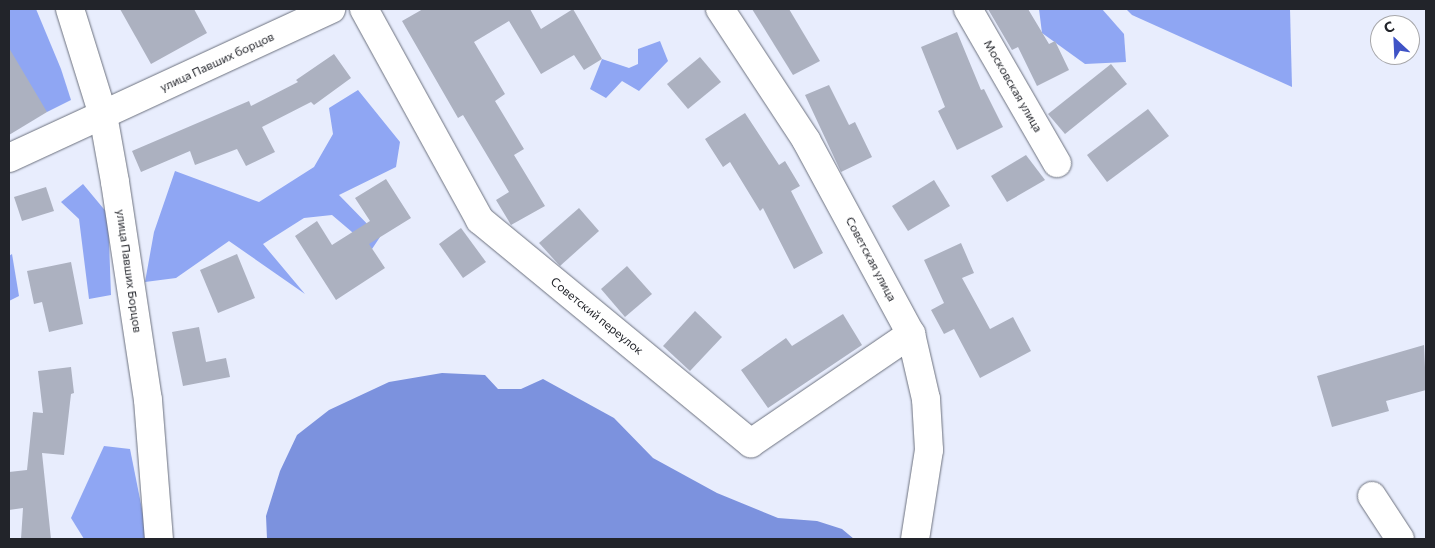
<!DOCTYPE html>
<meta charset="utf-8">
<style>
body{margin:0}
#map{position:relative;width:1435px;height:548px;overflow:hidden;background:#e8edfd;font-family:Commissioner,sans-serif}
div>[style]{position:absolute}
.forest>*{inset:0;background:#8fa6f3}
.water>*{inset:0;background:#7c92de}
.building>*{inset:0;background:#acb1c0}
.roads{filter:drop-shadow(0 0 1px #6c717e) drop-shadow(0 0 1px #6c717e)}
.minor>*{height:28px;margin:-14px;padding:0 14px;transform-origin:14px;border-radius:14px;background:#fff}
.major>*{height:28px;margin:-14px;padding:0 14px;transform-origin:14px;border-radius:14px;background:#fff}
span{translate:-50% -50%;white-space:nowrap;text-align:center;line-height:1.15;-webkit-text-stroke:4px #fff;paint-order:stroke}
.street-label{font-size:12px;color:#22242a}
.frame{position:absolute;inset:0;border:10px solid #22242a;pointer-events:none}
.north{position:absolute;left:1370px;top:15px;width:50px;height:50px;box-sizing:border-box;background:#fff;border:1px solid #a7a7aa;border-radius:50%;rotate:335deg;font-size:14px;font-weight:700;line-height:20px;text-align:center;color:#22242a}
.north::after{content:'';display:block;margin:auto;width:18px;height:22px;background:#3f53c6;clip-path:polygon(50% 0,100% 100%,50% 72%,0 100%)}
</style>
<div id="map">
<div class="forest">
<i style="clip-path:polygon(9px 9px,36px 9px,61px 69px,71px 100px,47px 112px,23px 104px,9px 78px)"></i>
<i style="clip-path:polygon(1039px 9px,1102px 9px,1124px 34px,1126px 62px,1085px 64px,1042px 33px)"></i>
<i style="clip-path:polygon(1126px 9px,1290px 9px,1292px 87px,1132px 15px)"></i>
<i style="clip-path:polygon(660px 41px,668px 61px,639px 91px,622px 81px,606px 98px,590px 89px,602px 59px,629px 68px,638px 64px,638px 49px)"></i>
<i style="clip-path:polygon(358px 90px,400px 142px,396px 167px,339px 195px,380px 237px,372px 249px,332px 215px,304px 218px,263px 244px,305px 294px,229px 241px,176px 278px,145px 282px,154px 232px,175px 171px,259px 202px,314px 167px,333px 134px,329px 108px)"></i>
<i style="clip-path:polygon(83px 184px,108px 214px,111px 295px,89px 299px,79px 219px,61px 202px)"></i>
<i style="clip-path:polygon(12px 254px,19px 296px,9px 301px,9px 256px)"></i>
<i style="clip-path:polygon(104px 446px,130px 449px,148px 539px,84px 539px,71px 518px)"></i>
</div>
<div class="water">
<i style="clip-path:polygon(442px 373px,485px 375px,498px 389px,521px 389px,543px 379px,614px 418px,653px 458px,717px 493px,778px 518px,817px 521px,842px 529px,854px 539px,267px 539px,266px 516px,280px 471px,297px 435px,329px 410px,389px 382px)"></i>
</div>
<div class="building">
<i style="clip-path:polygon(120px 9px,194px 9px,207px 33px,151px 64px)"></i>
<i style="clip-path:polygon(423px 9px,530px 9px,541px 29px,573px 9px,602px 59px,584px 70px,574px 55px,541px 74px,509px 21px,474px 42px,505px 94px,495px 101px,524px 149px,514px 155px,545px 206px,511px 225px,496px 200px,509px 192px,463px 115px,458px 118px,402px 21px)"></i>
<i style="clip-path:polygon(752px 9px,789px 9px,820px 61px,793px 75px)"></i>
<i style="clip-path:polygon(988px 9px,1028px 9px,1049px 44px,1055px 41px,1069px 70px,1037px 86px,1018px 47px,1012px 50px)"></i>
<i style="clip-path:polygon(957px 32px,981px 90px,984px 89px,1003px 127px,957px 150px,938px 111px,945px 107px,921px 47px)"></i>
<i style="clip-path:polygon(9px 48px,47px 112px,9px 135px)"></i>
<i style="clip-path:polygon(334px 54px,351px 78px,314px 105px,311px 102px,262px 127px,275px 152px,246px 166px,237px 149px,195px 165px,190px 151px,141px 172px,132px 151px,249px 101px,251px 106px,298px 82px,296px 80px)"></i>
<i style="clip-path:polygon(700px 57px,721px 82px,688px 109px,667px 84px)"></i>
<i style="clip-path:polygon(1111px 64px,1127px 84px,1065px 134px,1048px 114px)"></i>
<i style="clip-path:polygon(829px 85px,849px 125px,855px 122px,872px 157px,841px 172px,805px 95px)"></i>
<i style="clip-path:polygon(1148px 109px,1169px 136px,1107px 182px,1087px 155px)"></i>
<i style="clip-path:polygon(745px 113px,779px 165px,785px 161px,800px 186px,791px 191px,823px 253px,794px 269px,763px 208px,760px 211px,730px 162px,723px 167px,705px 139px)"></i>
<i style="clip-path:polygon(1026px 155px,1045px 180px,1007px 202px,991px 176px)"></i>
<i style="clip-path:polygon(386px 179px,411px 218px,369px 244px,385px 268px,336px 300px,295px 236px,317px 221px,332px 245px,370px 221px,355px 198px)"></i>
<i style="clip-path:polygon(934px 180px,950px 206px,908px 231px,892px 206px)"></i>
<i style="clip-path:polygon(46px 187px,54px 211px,22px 221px,14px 197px)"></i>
<i style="clip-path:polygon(579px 208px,599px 231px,560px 266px,539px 243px)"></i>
<i style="clip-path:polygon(461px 228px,486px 262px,463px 278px,439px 244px)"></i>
<i style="clip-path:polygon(961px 243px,974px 273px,962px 278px,990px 329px,1013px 317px,1031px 351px,980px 378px,954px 329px,944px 334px,931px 310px,944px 303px,924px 260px)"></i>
<i style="clip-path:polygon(237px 254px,255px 298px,218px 313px,200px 270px)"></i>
<i style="clip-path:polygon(71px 262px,83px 324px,49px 332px,42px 302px,34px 304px,27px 271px)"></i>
<i style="clip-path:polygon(627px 266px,652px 294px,625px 317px,601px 289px)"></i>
<i style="clip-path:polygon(695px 311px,722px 337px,690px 371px,663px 346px)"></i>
<i style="clip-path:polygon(843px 314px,862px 345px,768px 408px,741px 370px,786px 338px,792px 346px)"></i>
<i style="clip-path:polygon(199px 327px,206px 362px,226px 358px,230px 377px,183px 386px,172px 332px)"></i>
<i style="clip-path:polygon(1424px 345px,1426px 390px,1386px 401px,1389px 411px,1332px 427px,1317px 376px)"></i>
<i style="clip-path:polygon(71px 367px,74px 393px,71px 394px,64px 455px,42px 453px,51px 539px,21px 539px,23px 508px,9px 510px,9px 472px,27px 470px,33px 412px,43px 413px,38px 371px)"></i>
</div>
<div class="roads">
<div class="minor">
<i style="left:364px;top:9px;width:241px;rotate:61.2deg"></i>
<i style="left:480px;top:220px;width:351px;rotate:39.5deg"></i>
<i style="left:751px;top:443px;width:194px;rotate:-34.3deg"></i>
<i style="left:720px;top:9px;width:157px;rotate:56.7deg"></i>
<i style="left:806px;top:140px;width:221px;rotate:61.6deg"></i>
<i style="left:911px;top:334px;width:67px;rotate:77deg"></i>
<i style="left:926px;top:399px;width:51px;rotate:86.6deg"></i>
<i style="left:929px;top:450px;width:90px;rotate:98.9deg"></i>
<i style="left:968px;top:9px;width:178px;rotate:60deg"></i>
<i style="left:9px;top:158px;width:355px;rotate:-24.8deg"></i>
<i style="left:1372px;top:496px;width:51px;rotate:56.9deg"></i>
</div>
<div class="major">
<i style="left:70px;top:9px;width:111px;rotate:72.7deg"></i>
<i style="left:103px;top:115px;width:68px;rotate:79.8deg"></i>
<i style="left:115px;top:182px;width:220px;rotate:81.4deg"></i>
<i style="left:148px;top:400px;width:139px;rotate:85.5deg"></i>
</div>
</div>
<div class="street-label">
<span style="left:217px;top:62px;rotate:-25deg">улица Павших борцов</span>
<span style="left:1013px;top:86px;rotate:60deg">Московская улица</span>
<span style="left:871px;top:259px;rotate:62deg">Советская улица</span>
<span style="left:129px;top:271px;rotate:82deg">улица Павших Борцов</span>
<span style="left:597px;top:316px;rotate:39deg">Советский переулок</span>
</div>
<div class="frame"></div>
<div class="north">С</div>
</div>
